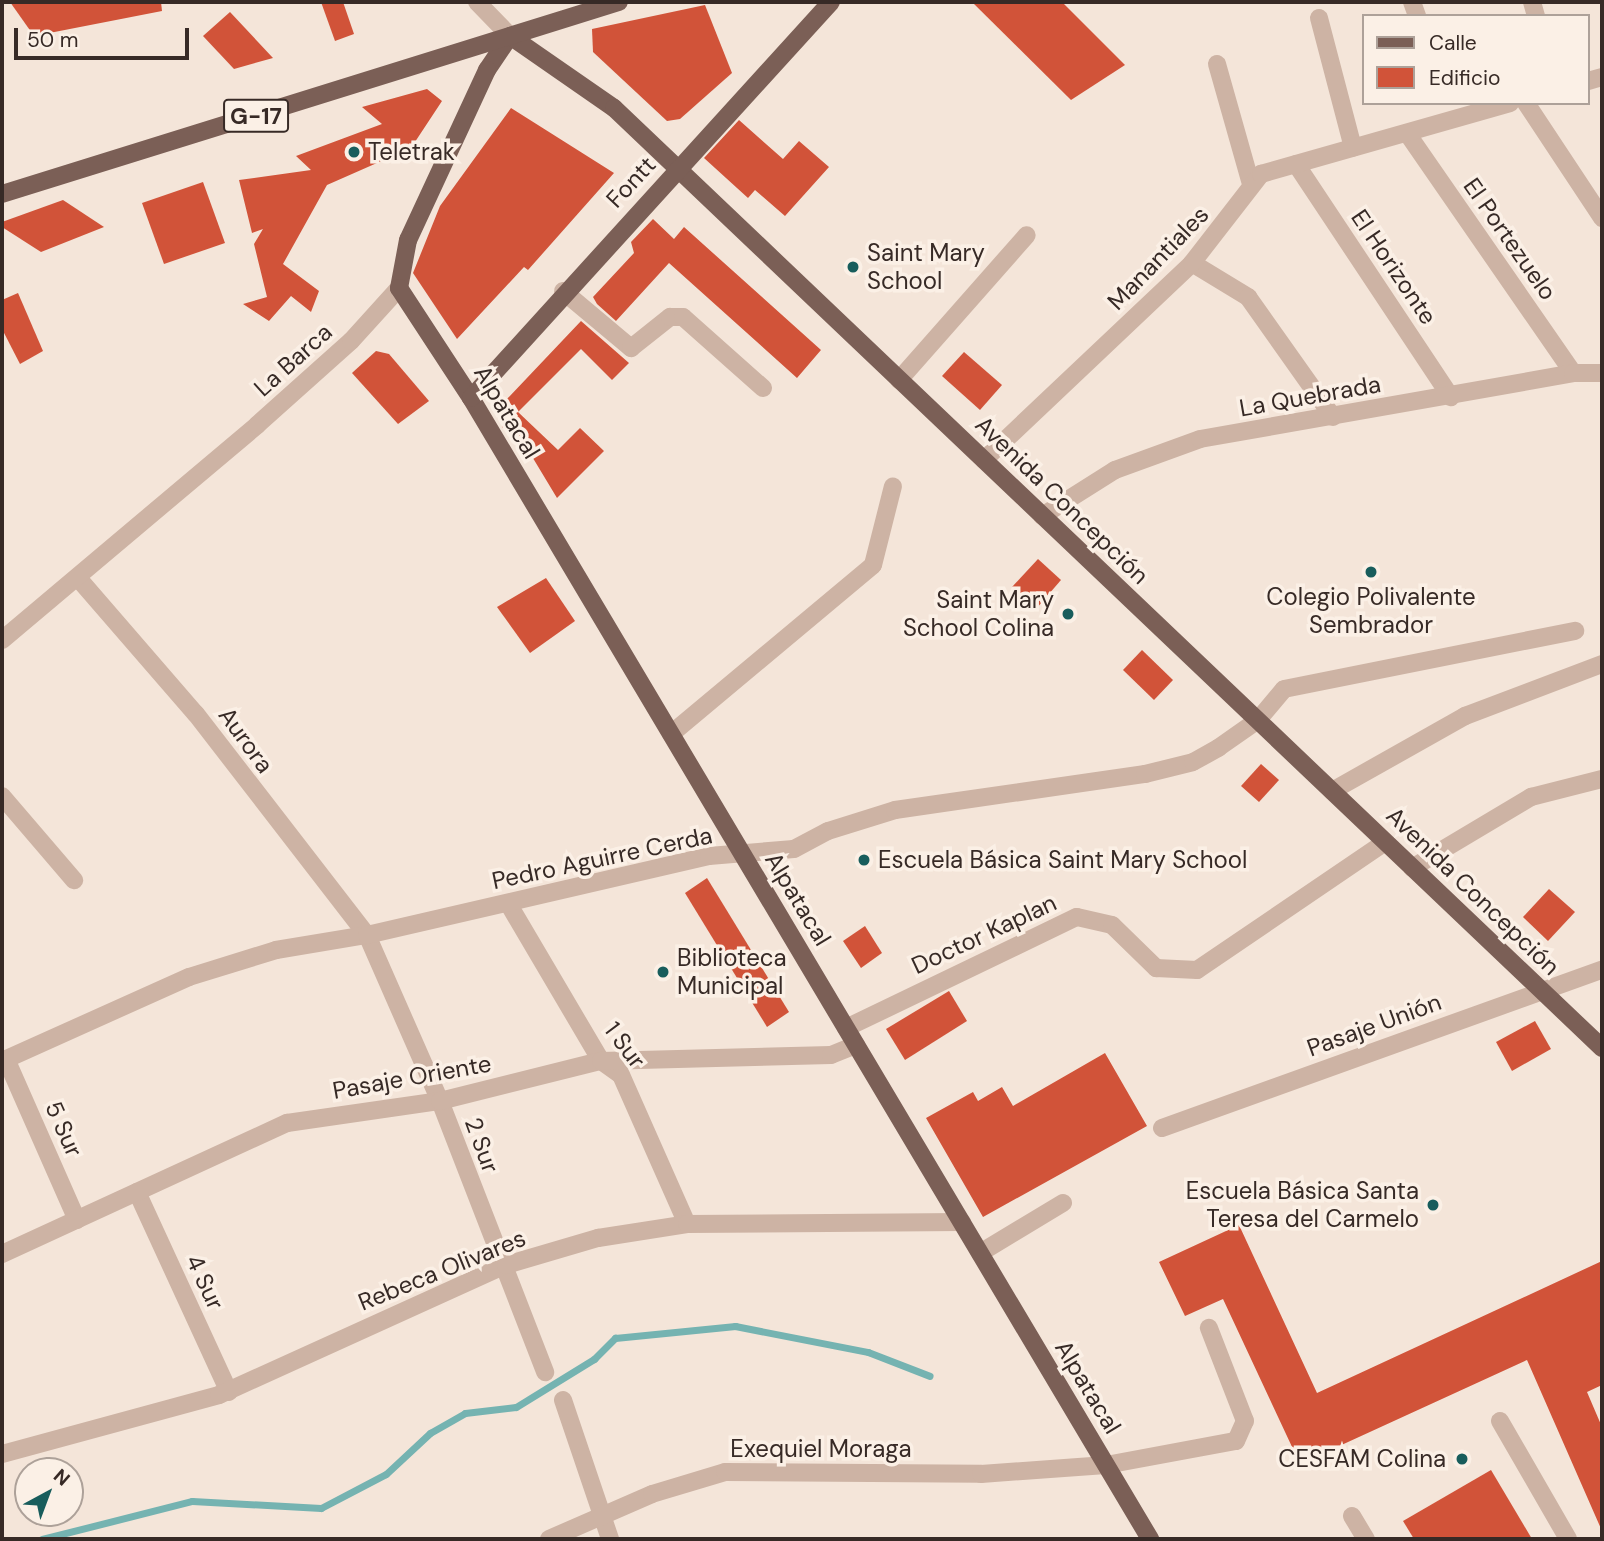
<!DOCTYPE html>
<meta charset="utf-8">
<style>
body{margin:0}
#map{position:relative;width:1604px;height:1541px;overflow:hidden;background:#f4e5d9;font-family:"DM Sans",sans-serif}
div>[style]{position:absolute}
.stream>*{height:7px;margin:-3.5px;padding:0 3.5px;transform-origin:3.5px;border-radius:3.5px;background:#75b3b1}
.building>*{inset:0;background:#d15339}
.minor>*{height:18px;margin:-9px;padding:0 9px;transform-origin:9px;border-radius:9px;background:#cdb3a4}
.major>*{height:18px;margin:-9px;padding:0 9px;transform-origin:9px;border-radius:9px;background:#7b5f56}
.dots>*{width:19px;height:19px;translate:-50% -50%;box-sizing:border-box;border:4px solid #fbf0e6;border-radius:50%}
span{translate:-50% -50%;white-space:nowrap;text-align:center;line-height:1.15;-webkit-text-stroke:7px #fbf0e6;paint-order:stroke}
.shield-label span{padding:2px 5px;background:#fbf0e6;border:2px solid;border-radius:5px;-webkit-text-stroke-width:0}
.shield-label{font-size:23px;color:#372a26;font-weight:700}
.poi-label{font-size:24px;color:#372a26}
.left{translate:0 -50%;text-align:left}
.right{translate:-100% -50%;text-align:right}
.street-label{font-size:24px;color:#372a26}
.frame{position:absolute;inset:0;border:4px solid #372a26;pointer-events:none}
.legend{position:absolute;left:1362px;top:14px;width:228px;height:91px;box-sizing:border-box;background:#fbf0e6;border:2px solid #ada199;margin:0;padding:9px 12px;list-style:none;font-size:21px;color:#372a26}
.legend li{display:flex;align-items:center;gap:14px;height:35px}
.legend b{width:35px;border:2px solid #ada199}
.north{position:absolute;left:14px;top:1457px;width:70px;height:70px;box-sizing:border-box;background:#fbf0e6;border:2px solid #ada199;border-radius:50%;rotate:41deg;font-size:19px;font-weight:700;line-height:28px;text-align:center;color:#372a26}
.north::after{content:'';display:block;margin:auto;width:24px;height:32px;background:#185d5c;clip-path:polygon(50% 0,100% 100%,50% 72%,0 100%)}
.scale{position:absolute;left:14px;top:28px;width:175px;height:32px;box-sizing:border-box;border:4px solid #372a26;border-top:0;padding-left:9px;font-size:21px;line-height:24px;white-space:nowrap;color:#372a26;-webkit-text-stroke:5px #fbf0e6;paint-order:stroke}
</style>
<div id="map">
<div class="stream">
<i style="left:42px;top:1539px;width:155px;rotate:-14.2deg"></i>
<i style="left:192px;top:1501px;width:129px;rotate:3.1deg"></i>
<i style="left:321px;top:1508px;width:73px;rotate:-27.6deg"></i>
<i style="left:386px;top:1474px;width:60px;rotate:-43deg"></i>
<i style="left:430px;top:1433px;width:40px;rotate:-29.7deg"></i>
<i style="left:465px;top:1413px;width:51px;rotate:-6.7deg"></i>
<i style="left:516px;top:1407px;width:92px;rotate:-31.6deg"></i>
<i style="left:594px;top:1359px;width:30px;rotate:-45deg"></i>
<i style="left:615px;top:1338px;width:121px;rotate:-5.7deg"></i>
<i style="left:735px;top:1326px;width:136px;rotate:11.1deg"></i>
<i style="left:868px;top:1352px;width:66px;rotate:21.2deg"></i>
</div>
<div class="building">
<i style="clip-path:polygon(10px 2px,161px 2px,162px 11px,34px 36px)"></i>
<i style="clip-path:polygon(321px 2px,343px 2px,354px 34px,335px 41px)"></i>
<i style="clip-path:polygon(972px 2px,1062px 2px,1125px 65px,1071px 100px)"></i>
<i style="clip-path:polygon(705px 5px,732px 73px,680px 119px,667px 121px,593px 52px,592px 29px)"></i>
<i style="clip-path:polygon(230px 12px,273px 58px,234px 69px,203px 36px)"></i>
<i style="clip-path:polygon(427px 89px,442px 101px,411px 148px,327px 185px,283px 264px,319px 291px,311px 312px,291px 296px,269px 321px,243px 304px,267px 297px,254px 244px,263px 229px,252px 233px,239px 180px,311px 170px,296px 156px,382px 124px,362px 107px)"></i>
<i style="clip-path:polygon(511px 108px,614px 173px,528px 270px,524px 267px,457px 339px,413px 273px,440px 206px)"></i>
<i style="clip-path:polygon(739px 120px,783px 159px,799px 141px,829px 167px,785px 216px,755px 190px,748px 198px,704px 158px)"></i>
<i style="clip-path:polygon(203px 182px,225px 243px,164px 264px,142px 203px)"></i>
<i style="clip-path:polygon(63px 200px,104px 227px,41px 252px,2px 227px,2px 222px)"></i>
<i style="clip-path:polygon(653px 219px,674px 239px,684px 227px,821px 350px,797px 378px,669px 263px,616px 321px,597px 304px,593px 297px,634px 253px,631px 242px)"></i>
<i style="clip-path:polygon(18px 293px,43px 351px,20px 364px,2px 329px,2px 300px)"></i>
<i style="clip-path:polygon(581px 321px,629px 363px,612px 380px,581px 349px,518px 412px,558px 450px,580px 428px,604px 451px,557px 498px,510px 420px,502px 428px,504px 411px,498px 401px,506px 400px)"></i>
<i style="clip-path:polygon(376px 351px,389px 354px,429px 401px,398px 424px,352px 373px)"></i>
<i style="clip-path:polygon(964px 352px,1002px 385px,980px 410px,942px 376px)"></i>
<i style="clip-path:polygon(1038px 559px,1061px 580px,1036px 609px,1012px 587px)"></i>
<i style="clip-path:polygon(546px 578px,575px 621px,530px 653px,497px 607px)"></i>
<i style="clip-path:polygon(1142px 650px,1173px 680px,1154px 700px,1123px 670px)"></i>
<i style="clip-path:polygon(1261px 764px,1279px 780px,1259px 802px,1241px 786px)"></i>
<i style="clip-path:polygon(707px 878px,789px 1012px,767px 1027px,685px 893px)"></i>
<i style="clip-path:polygon(1549px 889px,1575px 912px,1548px 941px,1523px 917px)"></i>
<i style="clip-path:polygon(865px 926px,882px 953px,861px 968px,843px 941px)"></i>
<i style="clip-path:polygon(949px 991px,967px 1021px,905px 1060px,886px 1029px)"></i>
<i style="clip-path:polygon(1535px 1021px,1551px 1049px,1512px 1071px,1496px 1042px)"></i>
<i style="clip-path:polygon(1105px 1053px,1147px 1126px,983px 1217px,926px 1118px,973px 1092px,978px 1101px,1002px 1087px,1013px 1106px)"></i>
<i style="clip-path:polygon(1239px 1225px,1317px 1393px,1602px 1261px,1602px 1385px,1587px 1392px,1602px 1427px,1602px 1531px,1527px 1360px,1300px 1464px,1223px 1299px,1185px 1316px,1159px 1262px)"></i>
<i style="clip-path:polygon(1491px 1470px,1532px 1539px,1414px 1539px,1403px 1521px)"></i>
</div>
<div class="minor">
<i style="left:477px;top:2px;width:47px;rotate:45.9deg"></i>
<i style="left:1412px;top:2px;width:15px;rotate:70deg"></i>
<i style="left:1532px;top:2px;width:15px;rotate:74deg"></i>
<i style="left:1319px;top:18px;width:134px;rotate:75.3deg"></i>
<i style="left:1217px;top:64px;width:122px;rotate:74.2deg"></i>
<i style="left:1588px;top:81px;width:15px;rotate:-16deg"></i>
<i style="left:1526px;top:103px;width:138px;rotate:56.5deg"></i>
<i style="left:1407px;top:133px;width:292px;rotate:55.3deg"></i>
<i style="left:1296px;top:164px;width:280px;rotate:56.4deg"></i>
<i style="left:1192px;top:263px;width:66px;rotate:31.3deg"></i>
<i style="left:1248px;top:297px;width:147px;rotate:54.7deg"></i>
<i style="left:563px;top:291px;width:89px;rotate:40deg"></i>
<i style="left:631px;top:348px;width:50px;rotate:-38.5deg"></i>
<i style="left:670px;top:317px;width:13px"></i>
<i style="left:683px;top:317px;width:107px;rotate:41.6deg"></i>
<i style="left:899px;top:380px;width:193px;rotate:-48.6deg"></i>
<i style="left:984px;top:460px;width:286px;rotate:-43.4deg"></i>
<i style="left:1192px;top:263px;width:113px;rotate:-52.2deg"></i>
<i style="left:1261px;top:174px;width:259px;rotate:-15.9deg"></i>
<i style="left:1042px;top:516px;width:86px;rotate:-32.2deg"></i>
<i style="left:1115px;top:470px;width:90px;rotate:-20deg"></i>
<i style="left:1200px;top:439px;width:379px;rotate:-10deg"></i>
<i style="left:1573px;top:373px;width:29px"></i>
<i style="left:78px;top:578px;width:180px;rotate:49.1deg"></i>
<i style="left:196px;top:714px;width:279px;rotate:52.3deg"></i>
<i style="left:367px;top:935px;width:181px;rotate:66.3deg"></i>
<i style="left:440px;top:1101px;width:291px;rotate:68.8deg"></i>
<i style="left:2px;top:640px;width:334px;rotate:-40.1deg"></i>
<i style="left:257px;top:425px;width:126px;rotate:-41.8deg"></i>
<i style="left:351px;top:341px;width:72px;rotate:-47.8deg"></i>
<i style="left:671px;top:734px;width:263px;rotate:-39.9deg"></i>
<i style="left:873px;top:565px;width:81px;rotate:-75.8deg"></i>
<i style="left:1332px;top:791px;width:153px;rotate:-29.4deg"></i>
<i style="left:1465px;top:716px;width:147px;rotate:-20.8deg"></i>
<i style="left:2px;top:796px;width:111px;rotate:49.4deg"></i>
<i style="left:1412px;top:868px;width:139px;rotate:-30.8deg"></i>
<i style="left:1531px;top:797px;width:73px;rotate:-14.2deg"></i>
<i style="left:508px;top:903px;width:183px;rotate:59.5deg"></i>
<i style="left:601px;top:1061px;width:24px;rotate:35deg"></i>
<i style="left:621px;top:1075px;width:163px;rotate:66.1deg"></i>
<i style="left:846px;top:1028px;width:256px;rotate:-25.7deg"></i>
<i style="left:1077px;top:917px;width:36px;rotate:13deg"></i>
<i style="left:1112px;top:925px;width:62px;rotate:44.3deg"></i>
<i style="left:1156px;top:968px;width:41px;rotate:2.8deg"></i>
<i style="left:1197px;top:970px;width:227px;rotate:-34.2deg"></i>
<i style="left:6px;top:1059px;width:176px;rotate:66.2deg"></i>
<i style="left:2px;top:1061px;width:205px;rotate:-24.2deg"></i>
<i style="left:189px;top:977px;width:91px;rotate:-17.2deg"></i>
<i style="left:276px;top:950px;width:92px;rotate:-9.4deg"></i>
<i style="left:367px;top:935px;width:351px;rotate:-13deg"></i>
<i style="left:709px;top:856px;width:85px;rotate:-4.7deg"></i>
<i style="left:794px;top:849px;width:38px;rotate:-28deg"></i>
<i style="left:828px;top:831px;width:70px;rotate:-17.4deg"></i>
<i style="left:895px;top:810px;width:253px;rotate:-8.2deg"></i>
<i style="left:1145px;top:774px;width:49px;rotate:-14deg"></i>
<i style="left:1193px;top:762px;width:29px;rotate:-29deg"></i>
<i style="left:1218px;top:748px;width:49px;rotate:-35deg"></i>
<i style="left:1258px;top:720px;width:40px;rotate:-50deg"></i>
<i style="left:1284px;top:689px;width:297px;rotate:-11.3deg"></i>
<i style="left:1162px;top:1128px;width:468px;rotate:-19.8deg"></i>
<i style="left:137px;top:1192px;width:220px;rotate:65.3deg"></i>
<i style="left:980px;top:1253px;width:97px;rotate:-31.1deg"></i>
<i style="left:2px;top:1254px;width:314px;rotate:-24.7deg"></i>
<i style="left:287px;top:1123px;width:155px;rotate:-8.2deg"></i>
<i style="left:440px;top:1101px;width:166px;rotate:-14deg"></i>
<i style="left:601px;top:1061px;width:230px;rotate:-1.5deg"></i>
<i style="left:831px;top:1055px;width:27px;rotate:-22deg"></i>
<i style="left:563px;top:1400px;width:147px;rotate:71.3deg"></i>
<i style="left:1500px;top:1421px;width:136px;rotate:60deg"></i>
<i style="left:2px;top:1454px;width:225px;rotate:-15.2deg"></i>
<i style="left:219px;top:1395px;width:315px;rotate:-24.4deg"></i>
<i style="left:506px;top:1265px;width:96px;rotate:-16.4deg"></i>
<i style="left:598px;top:1238px;width:90px;rotate:-8.9deg"></i>
<i style="left:687px;top:1224px;width:275px;rotate:-0.4deg"></i>
<i style="left:1352px;top:1516px;width:27px;rotate:59deg"></i>
<i style="left:549px;top:1539px;width:112px;rotate:-23.6deg"></i>
<i style="left:652px;top:1494px;width:76px;rotate:-16.8deg"></i>
<i style="left:725px;top:1472px;width:256px;rotate:0.4deg"></i>
<i style="left:981px;top:1474px;width:125px;rotate:-4.1deg"></i>
<i style="left:1106px;top:1465px;width:132px;rotate:-10.5deg"></i>
<i style="left:1236px;top:1441px;width:22px;rotate:-66deg"></i>
<i style="left:1245px;top:1421px;width:100px;rotate:-111.2deg"></i>
</div>
<div class="major">
<i style="left:510px;top:36px;width:41px;rotate:124.1deg"></i>
<i style="left:487px;top:70px;width:187px;rotate:114.9deg"></i>
<i style="left:408px;top:240px;width:49px;rotate:100.6deg"></i>
<i style="left:399px;top:288px;width:131px;rotate:56.8deg"></i>
<i style="left:471px;top:398px;width:1328px;rotate:59.24deg"></i>
<i style="left:510px;top:36px;width:126px;rotate:34.7deg"></i>
<i style="left:614px;top:108px;width:1364px;rotate:43.57deg"></i>
<i style="left:2px;top:194px;width:646px;rotate:-17.29deg"></i>
<i style="left:471px;top:398px;width:535px;rotate:-47.73deg"></i>
</div>
<div class="dots">
<i style="left:354px;top:152px;background:#185d5c"></i>
<i style="left:853px;top:267px;background:#185d5c"></i>
<i style="left:1371px;top:572px;background:#185d5c"></i>
<i style="left:1068px;top:614px;background:#185d5c"></i>
<i style="left:864px;top:860px;background:#185d5c"></i>
<i style="left:663px;top:972px;background:#185d5c"></i>
<i style="left:1433px;top:1205px;background:#185d5c"></i>
<i style="left:1462px;top:1459px;background:#185d5c"></i>
</div>
<div class="shield-label">
<span style="left:256px;top:116px">G-17</span>
</div>
<div class="poi-label">
<span class="left" style="left:368px;top:152px">Teletrak</span>
<span class="left" style="left:867px;top:267px">Saint Mary<br>School</span>
<span style="left:1371px;top:611px">Colegio Polivalente<br>Sembrador</span>
<span class="right" style="left:1054px;top:614px">Saint Mary<br>School Colina</span>
<span class="left" style="left:878px;top:860px">Escuela Básica Saint Mary School</span>
<span class="left" style="left:677px;top:972px">Biblioteca<br>Municipal</span>
<span class="right" style="left:1419px;top:1205px">Escuela Básica Santa<br>Teresa del Carmelo</span>
<span class="right" style="left:1446px;top:1459px">CESFAM Colina</span>
</div>
<div class="street-label">
<span style="left:631px;top:182px;rotate:-47deg">Fontt</span>
<span style="left:1510px;top:239px;rotate:55deg">El Portezuelo</span>
<span style="left:1158px;top:258px;rotate:-46deg">Manantiales</span>
<span style="left:1394px;top:267px;rotate:56deg">El Horizonte</span>
<span style="left:293px;top:360px;rotate:-42deg">La Barca</span>
<span style="left:1310px;top:396px;rotate:-10deg">La Quebrada</span>
<span style="left:507px;top:412px;rotate:59deg">Alpatacal</span>
<span style="left:1062px;top:500px;rotate:44deg">Avenida Concepción</span>
<span style="left:246px;top:740px;rotate:54deg">Aurora</span>
<span style="left:602px;top:858px;rotate:-12deg">Pedro Aguirre Cerda</span>
<span style="left:1473px;top:891px;rotate:44deg">Avenida Concepción</span>
<span style="left:798px;top:899px;rotate:59deg">Alpatacal</span>
<span style="left:984px;top:934px;rotate:-25deg">Doctor Kaplan</span>
<span style="left:1374px;top:1025px;rotate:-20deg">Pasaje Unión</span>
<span style="left:625px;top:1045px;rotate:53deg">1 Sur</span>
<span style="left:412px;top:1077px;rotate:-10deg">Pasaje Oriente</span>
<span style="left:64px;top:1129px;rotate:66deg">5 Sur</span>
<span style="left:482px;top:1145px;rotate:70deg">2 Sur</span>
<span style="left:442px;top:1270px;rotate:-22deg">Rebeca Olivares</span>
<span style="left:205px;top:1282px;rotate:65deg">4 Sur</span>
<span style="left:1088px;top:1387px;rotate:59deg">Alpatacal</span>
<span style="left:821px;top:1449px">Exequiel Moraga</span>
</div>
<div class="frame"></div>
<ul class="legend">
<li><b style="height:9px;background:#7b5f56"></b>Calle</li>
<li><b style="height:19px;background:#d15339"></b>Edificio</li>
</ul>
<div class="north">N</div>
<div class="scale">50 m</div>
</div>
